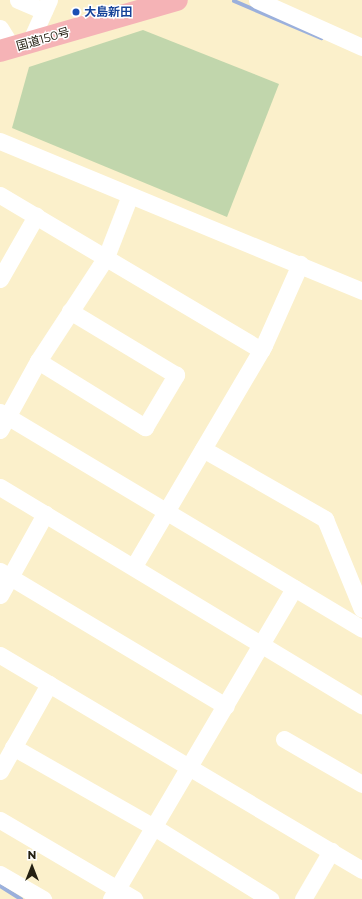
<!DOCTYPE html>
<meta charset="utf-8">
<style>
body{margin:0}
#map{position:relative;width:362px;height:899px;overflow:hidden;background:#fbf0cb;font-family:Montserrat,"Noto Sans JP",sans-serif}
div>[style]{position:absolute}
.green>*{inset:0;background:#c1d6ac}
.stream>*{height:4px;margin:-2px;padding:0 2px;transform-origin:2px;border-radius:2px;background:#9bb0dc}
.minor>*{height:17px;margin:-8.5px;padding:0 8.5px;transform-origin:8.5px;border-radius:8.5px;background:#fff}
.highway>*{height:22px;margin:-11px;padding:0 11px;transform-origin:11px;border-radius:11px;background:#f5b3b6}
.dots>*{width:11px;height:11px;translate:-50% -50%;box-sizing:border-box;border:2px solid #fff;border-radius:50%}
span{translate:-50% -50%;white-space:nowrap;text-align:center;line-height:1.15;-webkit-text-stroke:3px #fff;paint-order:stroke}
.transit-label{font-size:12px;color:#164399;font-weight:700}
.left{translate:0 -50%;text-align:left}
.street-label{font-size:12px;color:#242012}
.north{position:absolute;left:12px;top:847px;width:40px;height:40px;-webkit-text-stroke:3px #fff;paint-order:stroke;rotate:0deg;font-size:11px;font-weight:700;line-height:16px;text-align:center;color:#242012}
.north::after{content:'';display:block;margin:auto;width:14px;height:18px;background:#242012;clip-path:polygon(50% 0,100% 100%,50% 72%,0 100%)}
</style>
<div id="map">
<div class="green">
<i style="clip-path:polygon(143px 30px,279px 84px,227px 217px,12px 128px,29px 67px)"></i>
</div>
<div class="stream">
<i style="left:234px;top:1px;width:95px;rotate:23deg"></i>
<i style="left:0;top:886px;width:25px;rotate:32deg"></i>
</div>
<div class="minor">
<i style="left:18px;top:0;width:28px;rotate:23deg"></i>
<i style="left:257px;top:0;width:115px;rotate:24.1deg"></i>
<i style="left:0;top:28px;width:22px;rotate:58deg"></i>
<i style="left:30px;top:42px;width:46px;rotate:-65.7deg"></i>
<i style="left:0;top:141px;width:392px;rotate:22.5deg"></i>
<i style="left:0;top:195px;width:304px;rotate:30.7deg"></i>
<i style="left:0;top:279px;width:73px;rotate:-60.3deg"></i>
<i style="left:38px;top:361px;width:126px;rotate:31.7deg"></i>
<i style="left:145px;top:427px;width:61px;rotate:-59.2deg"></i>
<i style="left:176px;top:375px;width:124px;rotate:-148.9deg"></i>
<i style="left:0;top:412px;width:422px;rotate:30.9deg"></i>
<i style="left:0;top:430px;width:79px;rotate:-61.2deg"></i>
<i style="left:38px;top:361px;width:124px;rotate:-56.8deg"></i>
<i style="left:106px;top:257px;width:66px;rotate:-68.8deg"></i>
<i style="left:203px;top:449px;width:141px;rotate:29.8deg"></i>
<i style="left:325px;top:519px;width:97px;rotate:67.7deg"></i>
<i style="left:0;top:487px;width:423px;rotate:31.1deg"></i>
<i style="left:134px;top:566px;width:256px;rotate:-59.5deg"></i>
<i style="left:264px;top:345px;width:89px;rotate:-66deg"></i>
<i style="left:0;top:571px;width:263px;rotate:30.9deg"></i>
<i style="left:0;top:595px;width:93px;rotate:-60.9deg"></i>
<i style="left:0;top:655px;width:421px;rotate:30.7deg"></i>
<i style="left:284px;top:739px;width:90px;rotate:30deg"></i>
<i style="left:13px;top:747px;width:162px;rotate:29.6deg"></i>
<i style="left:154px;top:827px;width:137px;rotate:31.8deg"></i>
<i style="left:0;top:771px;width:100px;rotate:-60.6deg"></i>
<i style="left:0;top:820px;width:156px;rotate:30.5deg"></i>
<i style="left:0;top:874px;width:50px;rotate:30.2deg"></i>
<i style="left:111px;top:899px;width:361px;rotate:-59.5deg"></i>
<i style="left:303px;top:899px;width:56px;rotate:-59.7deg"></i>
</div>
<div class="highway">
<i style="left:0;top:51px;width:184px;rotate:-16.1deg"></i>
</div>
<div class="dots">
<i style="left:76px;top:12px;background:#1a4fb4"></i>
</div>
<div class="transit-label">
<span class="left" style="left:84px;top:12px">大島新田</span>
</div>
<div class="street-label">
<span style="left:43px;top:39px;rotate:-16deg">国道150号</span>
</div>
<div class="north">N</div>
</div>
